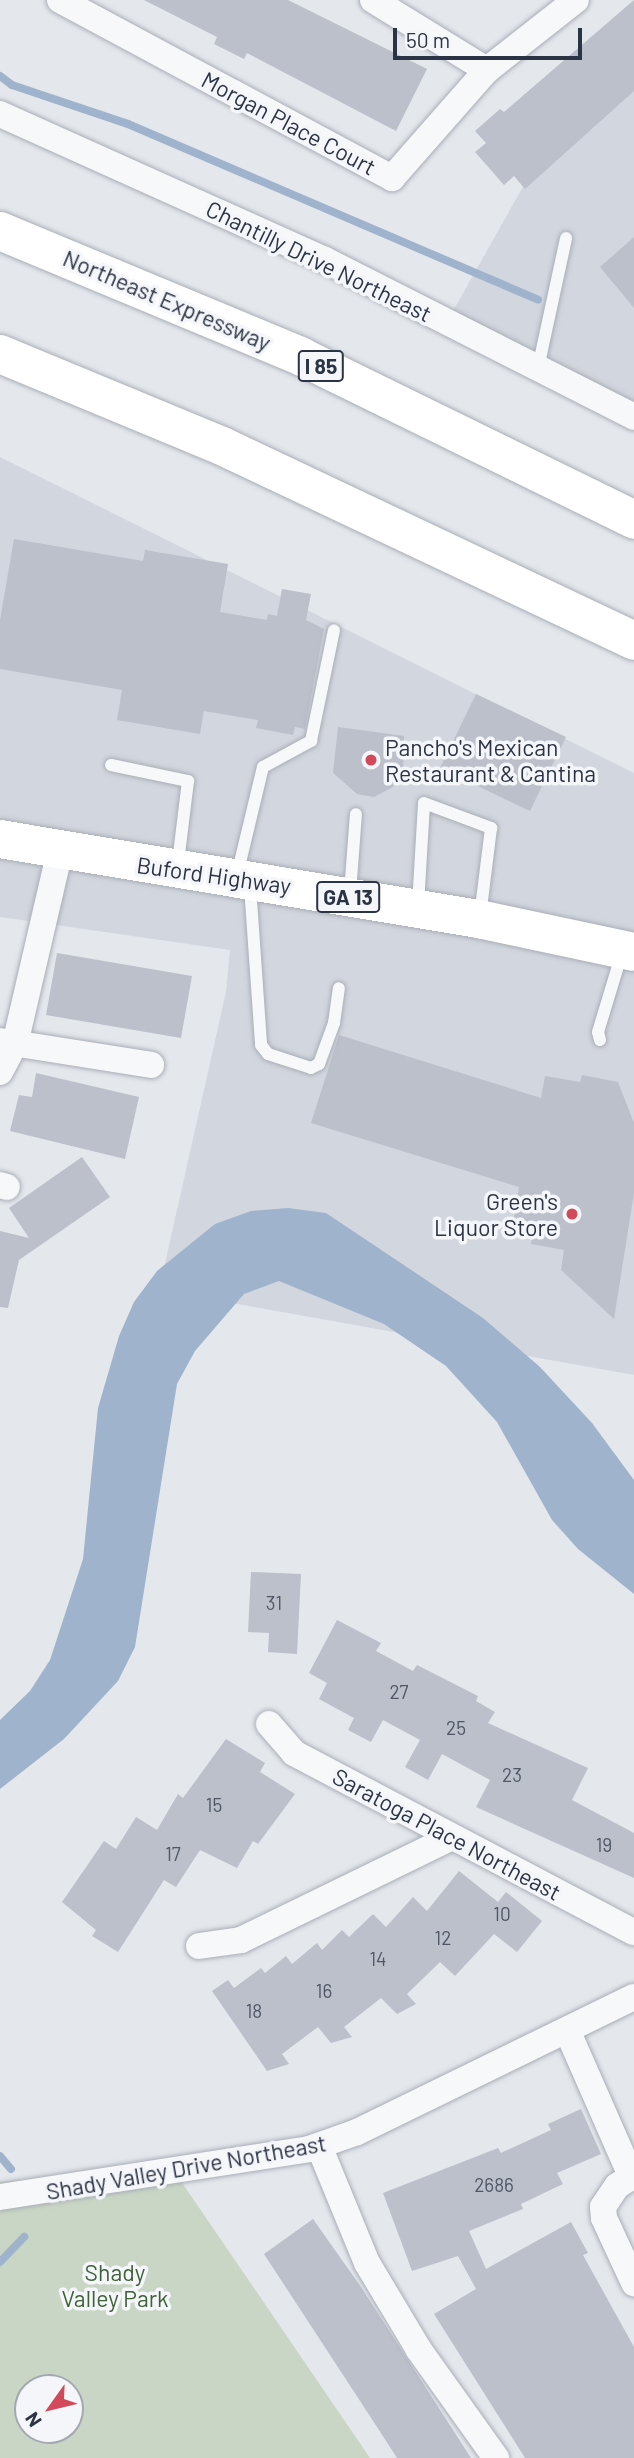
<!DOCTYPE html>
<style>
body{margin:0}
#map{position:relative;width:634px;height:2458px;overflow:hidden;background:#e4e7ec;font-family:Barlow,sans-serif}
div>[style]{position:absolute}
.built>*{inset:0;background:#d2d6de}
.green>*{inset:0;background:#c9d6c5}
.water>*{inset:0;background:#9fb4cc}
.stream>*{height:8px;margin:-4px;padding:0 4px;transform-origin:4px;border-radius:4px;background:#9fb4cc}
.building>*{inset:0;background:#bbc0ca}
.roads{filter:drop-shadow(0 0 2px #a9aeb7) drop-shadow(0 0 2px #a9aeb7)}
.service>*{height:12px;margin:-6px;padding:0 6px;transform-origin:6px;border-radius:6px;background:#f7f8fa}
.minor>*{height:26px;margin:-13px;padding:0 13px;transform-origin:13px;border-radius:13px;background:#f7f8fa}
.primary>*{height:38px;margin:-19px;padding:0 19px;transform-origin:19px;border-radius:19px;background:#fff}
.motorway>*{height:38px;margin:-19px;padding:0 19px;transform-origin:19px;border-radius:19px;background:#fff}
.dots>*{width:19px;height:19px;translate:-50% -50%;box-sizing:border-box;border:4px solid #f4f6f9;border-radius:50%}
span{translate:-50% -50%;white-space:nowrap;text-align:center;line-height:1.15;-webkit-text-stroke:7px #f4f6f9;paint-order:stroke}
.number-label{font-size:19px;color:#4f5766}
.number-label span{-webkit-text-stroke-width:0}
.shield-label span{padding:2px 5px;background:#f4f6f9;border:2px solid;border-radius:5px;-webkit-text-stroke-width:0}
.shield-label{font-size:21px;color:#2b3445;font-weight:700}
.street-label{font-size:23px;color:#2b3445}
.poi-label{font-size:23px;color:#2b3445}
.left{translate:0 -50%;text-align:left}
.right{translate:-100% -50%;text-align:right}
.park-label{font-size:23px;color:#3f6138}
.north{position:absolute;left:14px;top:2374px;width:70px;height:70px;box-sizing:border-box;background:#f4f6f9;border:2px solid #a4a8b1;border-radius:50%;rotate:236deg;font-size:19px;font-weight:700;line-height:28px;text-align:center;color:#2b3445}
.north::after{content:'';display:block;margin:auto;width:24px;height:32px;background:#d1495b;clip-path:polygon(50% 0,100% 100%,50% 72%,0 100%)}
.scale{position:absolute;left:393px;top:28px;width:189px;height:32px;box-sizing:border-box;border:4px solid #2b3445;border-top:0;padding-left:9px;font-size:21px;line-height:24px;white-space:nowrap;color:#2b3445;-webkit-text-stroke:5px #f4f6f9;paint-order:stroke}
</style>
<div id="map">
<div class="built">
<i style="clip-path:polygon(634px 41px,634px 413px,444px 327px,538px 160px)"></i>
<i style="clip-path:polygon(0 457px,634px 773px,634px 1375px,159px 1290px,226px 992px,230px 950px,0 917px)"></i>
</div>
<div class="green">
<i style="clip-path:polygon(evenodd,172px 2168px,370px 2458px,0 2458px,0 2182px,172px 2168px,28px 2388px,70px 2388px,70px 2430px,28px 2430px,28px 2388px)"></i>
</div>
<div class="water">
<i style="clip-path:polygon(288px 1208px,326px 1213px,483px 1318px,540px 1367px,592px 1423px,634px 1480px,634px 1594px,578px 1549px,552px 1520px,497px 1422px,446px 1366px,384px 1324px,279px 1281px,244px 1294px,195px 1351px,177px 1384px,135px 1647px,118px 1681px,64px 1739px,0 1789px,0 1720px,30px 1691px,50px 1660px,83px 1559px,98px 1408px,119px 1336px,134px 1302px,157px 1271px,215px 1224px,251px 1211px)"></i>
</div>
<div class="stream">
<i style="left:0;top:76px;width:15px;rotate:37deg"></i>
<i style="left:12px;top:85px;width:122px;rotate:18.6deg"></i>
<i style="left:128px;top:124px;width:446px;rotate:23.2deg"></i>
<i style="left:0;top:2156px;width:17px;rotate:50deg"></i>
<i style="left:0;top:2262px;width:35px;rotate:-46deg"></i>
</div>
<div class="building">
<i style="clip-path:polygon(144px 0,288px 0,427px 69px,396px 131px,247px 53px,244px 59px,214px 44px,217px 37px)"></i>
<i style="clip-path:polygon(634px 0,634px 91px,525px 189px,514px 176px,504px 185px,475px 152px,486px 143px,475px 131px,500px 109px,504px 112px)"></i>
<i style="clip-path:polygon(634px 237px,634px 308px,600px 267px)"></i>
<i style="clip-path:polygon(14px 539px,143px 561px,145px 550px,228px 564px,220px 612px,267px 620px,268px 614px,277px 616px,282px 589px,311px 594px,306px 620px,324px 629px,305px 729px,295px 727px,293px 735px,256px 728px,258px 720px,204px 711px,200px 734px,117px 720px,122px 690px,0 669px,0 620px)"></i>
<i style="clip-path:polygon(476px 694px,566px 737px,530px 811px,440px 768px)"></i>
<i style="clip-path:polygon(338px 727px,404px 736px,403px 772px,395px 772px,393px 787px,374px 797px,357px 794px,333px 773px)"></i>
<i style="clip-path:polygon(57px 953px,192px 976px,181px 1038px,46px 1015px)"></i>
<i style="clip-path:polygon(339px 1035px,541px 1098px,545px 1076px,580px 1082px,582px 1075px,618px 1082px,634px 1123px,634px 1193px,614px 1319px,561px 1270px,564px 1250px,531px 1244px,532px 1237px,511px 1234px,519px 1187px,311px 1123px)"></i>
<i style="clip-path:polygon(36px 1073px,139px 1097px,125px 1159px,10px 1131px,19px 1095px,32px 1097px)"></i>
<i style="clip-path:polygon(82px 1157px,110px 1197px,19px 1260px,8px 1308px,0 1307px,0 1231px,29px 1238px,9px 1208px)"></i>
<i style="clip-path:polygon(251px 1572px,301px 1574px,297px 1654px,268px 1652px,269px 1633px,248px 1632px)"></i>
<i style="clip-path:polygon(337px 1620px,381px 1643px,376px 1651px,413px 1671px,417px 1665px,478px 1696px,476px 1701px,495px 1712px,488px 1723px,588px 1768px,572px 1800px,634px 1833px,634px 1878px,476px 1807px,490px 1780px,442px 1754px,428px 1780px,405px 1767px,420px 1740px,383px 1720px,371px 1742px,348px 1730px,354px 1718px,319px 1699px,327px 1683px,309px 1673px)"></i>
<i style="clip-path:polygon(226px 1739px,265px 1763px,260px 1772px,295px 1794px,258px 1844px,253px 1841px,237px 1868px,200px 1850px,176px 1887px,164px 1880px,118px 1952px,92px 1936px,96px 1930px,62px 1902px,104px 1841px,116px 1849px,136px 1817px,157px 1830px,178px 1794px,183px 1798px)"></i>
<i style="clip-path:polygon(459px 1871px,498px 1902px,506px 1892px,542px 1921px,517px 1952px,494px 1934px,455px 1976px,440px 1962px,407px 1994px,416px 2004px,397px 2014px,381px 1998px,344px 2027px,352px 2037px,331px 2043px,318px 2027px,282px 2054px,289px 2064px,267px 2071px,212px 1991px,228px 1980px,234px 1988px,261px 1968px,265px 1973px,286px 1956px,292px 1964px,317px 1943px,322px 1950px,342px 1930px,349px 1937px,373px 1914px,386px 1927px,413px 1897px,427px 1911px)"></i>
<i style="clip-path:polygon(581px 2109px,601px 2154px,557px 2173px,563px 2184px,521px 2204px,523px 2209px,469px 2231px,486px 2269px,571px 2222px,588px 2253px,583px 2255px,634px 2347px,634px 2458px,525px 2458px,434px 2314px,476px 2289px,458px 2256px,412px 2271px,383px 2193px,498px 2148px,501px 2153px,551px 2130px,548px 2124px)"></i>
<i style="clip-path:polygon(313px 2219px,361px 2287px,471px 2458px,397px 2458px,379px 2430px,264px 2254px)"></i>
</div>
<div class="roads">
<div class="service">
<i style="left:538px;top:368px;width:133px;rotate:-77.8deg"></i>
<i style="left:111px;top:765px;width:79px;rotate:11.7deg"></i>
<i style="left:188px;top:781px;width:83px;rotate:97deg"></i>
<i style="left:237px;top:875px;width:111px;rotate:-76.5deg"></i>
<i style="left:263px;top:767px;width:55px;rotate:-28.4deg"></i>
<i style="left:311px;top:741px;width:113px;rotate:-78.3deg"></i>
<i style="left:250px;top:886px;width:159px;rotate:86deg"></i>
<i style="left:261px;top:1045px;width:11px;rotate:52deg"></i>
<i style="left:268px;top:1054px;width:45px;rotate:18deg"></i>
<i style="left:311px;top:1068px;width:9px;rotate:-27deg"></i>
<i style="left:319px;top:1064px;width:44px;rotate:-69.9deg"></i>
<i style="left:334px;top:1023px;width:35px;rotate:-82deg"></i>
<i style="left:350px;top:893px;width:79px;rotate:-85.7deg"></i>
<i style="left:418px;top:905px;width:102px;rotate:-86.6deg"></i>
<i style="left:424px;top:803px;width:72px;rotate:20.5deg"></i>
<i style="left:491px;top:828px;width:89px;rotate:97.1deg"></i>
<i style="left:600px;top:1040px;width:8px;rotate:-104deg"></i>
<i style="left:598px;top:1032px;width:83px;rotate:-73.1deg"></i>
</div>
<div class="minor">
<i style="left:60px;top:0;width:377px;rotate:28.2deg"></i>
<i style="left:392px;top:178px;width:144px;rotate:-48.7deg"></i>
<i style="left:487px;top:70px;width:113px;rotate:-38.2deg"></i>
<i style="left:373px;top:0;width:134px;rotate:31.6deg"></i>
<i style="left:0;top:114px;width:356px;rotate:24.2deg"></i>
<i style="left:325px;top:260px;width:347px;rotate:26.9deg"></i>
<i style="left:0;top:1041px;width:153px;rotate:9deg"></i>
<i style="left:0;top:1072px;width:32px;rotate:-62deg"></i>
<i style="left:15px;top:1044px;width:199px;rotate:-76.9deg"></i>
<i style="left:0;top:1185px;width:7px;rotate:16deg"></i>
<i style="left:269px;top:1724px;width:38px;rotate:49deg"></i>
<i style="left:294px;top:1753px;width:384px;rotate:27.8deg"></i>
<i style="left:199px;top:1946px;width:42px;rotate:-8.1deg"></i>
<i style="left:241px;top:1940px;width:233px;rotate:-26deg"></i>
<i style="left:567px;top:2030px;width:159px;rotate:66.3deg"></i>
<i style="left:319px;top:2146px;width:126px;rotate:67.7deg"></i>
<i style="left:367px;top:2263px;width:101px;rotate:59.1deg"></i>
<i style="left:419px;top:2350px;width:133px;rotate:54.5deg"></i>
<i style="left:634px;top:2175px;width:20px;rotate:147deg"></i>
<i style="left:617px;top:2186px;width:25px;rotate:124deg"></i>
<i style="left:603px;top:2207px;width:11px;rotate:85deg"></i>
<i style="left:604px;top:2218px;width:72px;rotate:65.2deg"></i>
<i style="left:0;top:2197px;width:313px;rotate:-8.8deg"></i>
<i style="left:309px;top:2149px;width:51px;rotate:-19.5deg"></i>
<i style="left:357px;top:2132px;width:308px;rotate:-26deg"></i>
</div>
<div class="primary">
<i style="left:0;top:839px;width:486px;rotate:9.5deg"></i>
<i style="left:479px;top:919px;width:158px;rotate:12deg"></i>
</div>
<div class="motorway">
<i style="left:0;top:231px;width:327px;rotate:22.6deg"></i>
<i style="left:302px;top:357px;width:370px;rotate:26.1deg"></i>
<i style="left:0;top:354px;width:240px;rotate:22.5deg"></i>
<i style="left:222px;top:446px;width:456px;rotate:25.3deg"></i>
</div>
</div>
<div class="dots">
<i style="left:371px;top:760px;background:#d1495b"></i>
<i style="left:572px;top:1214px;background:#d1495b"></i>
</div>
<div class="number-label">
<span style="left:274px;top:1603px">31</span>
<span style="left:399px;top:1692px">27</span>
<span style="left:456px;top:1728px">25</span>
<span style="left:512px;top:1775px">23</span>
<span style="left:214px;top:1805px">15</span>
<span style="left:604px;top:1845px">19</span>
<span style="left:173px;top:1854px">17</span>
<span style="left:502px;top:1914px">10</span>
<span style="left:443px;top:1938px">12</span>
<span style="left:378px;top:1959px">14</span>
<span style="left:324px;top:1991px">16</span>
<span style="left:254px;top:2011px">18</span>
<span style="left:494px;top:2185px">2686</span>
</div>
<div class="shield-label">
<span style="left:321px;top:366px">I 85</span>
<span style="left:348px;top:897px">GA 13</span>
</div>
<div class="street-label">
<span style="left:289px;top:123px;rotate:28deg">Morgan Place Court</span>
<span style="left:319px;top:261px;rotate:26deg">Chantilly Drive Northeast</span>
<span style="left:167px;top:300px;rotate:23deg">Northeast Expressway</span>
<span style="left:214px;top:875px;rotate:8deg">Buford Highway</span>
<span style="left:447px;top:1834px;rotate:28deg">Saratoga Place Northeast</span>
<span style="left:186px;top:2167px;rotate:-10deg">Shady Valley Drive Northeast</span>
</div>
<div class="poi-label">
<span class="left" style="left:385px;top:760px">Pancho's Mexican<br>Restaurant &amp; Cantina</span>
<span class="right" style="left:558px;top:1214px">Green's<br>Liquor Store</span>
</div>
<div class="park-label">
<span style="left:115px;top:2285px">Shady<br>Valley Park</span>
</div>
<div class="north">N</div>
<div class="scale">50 m</div>
</div>
